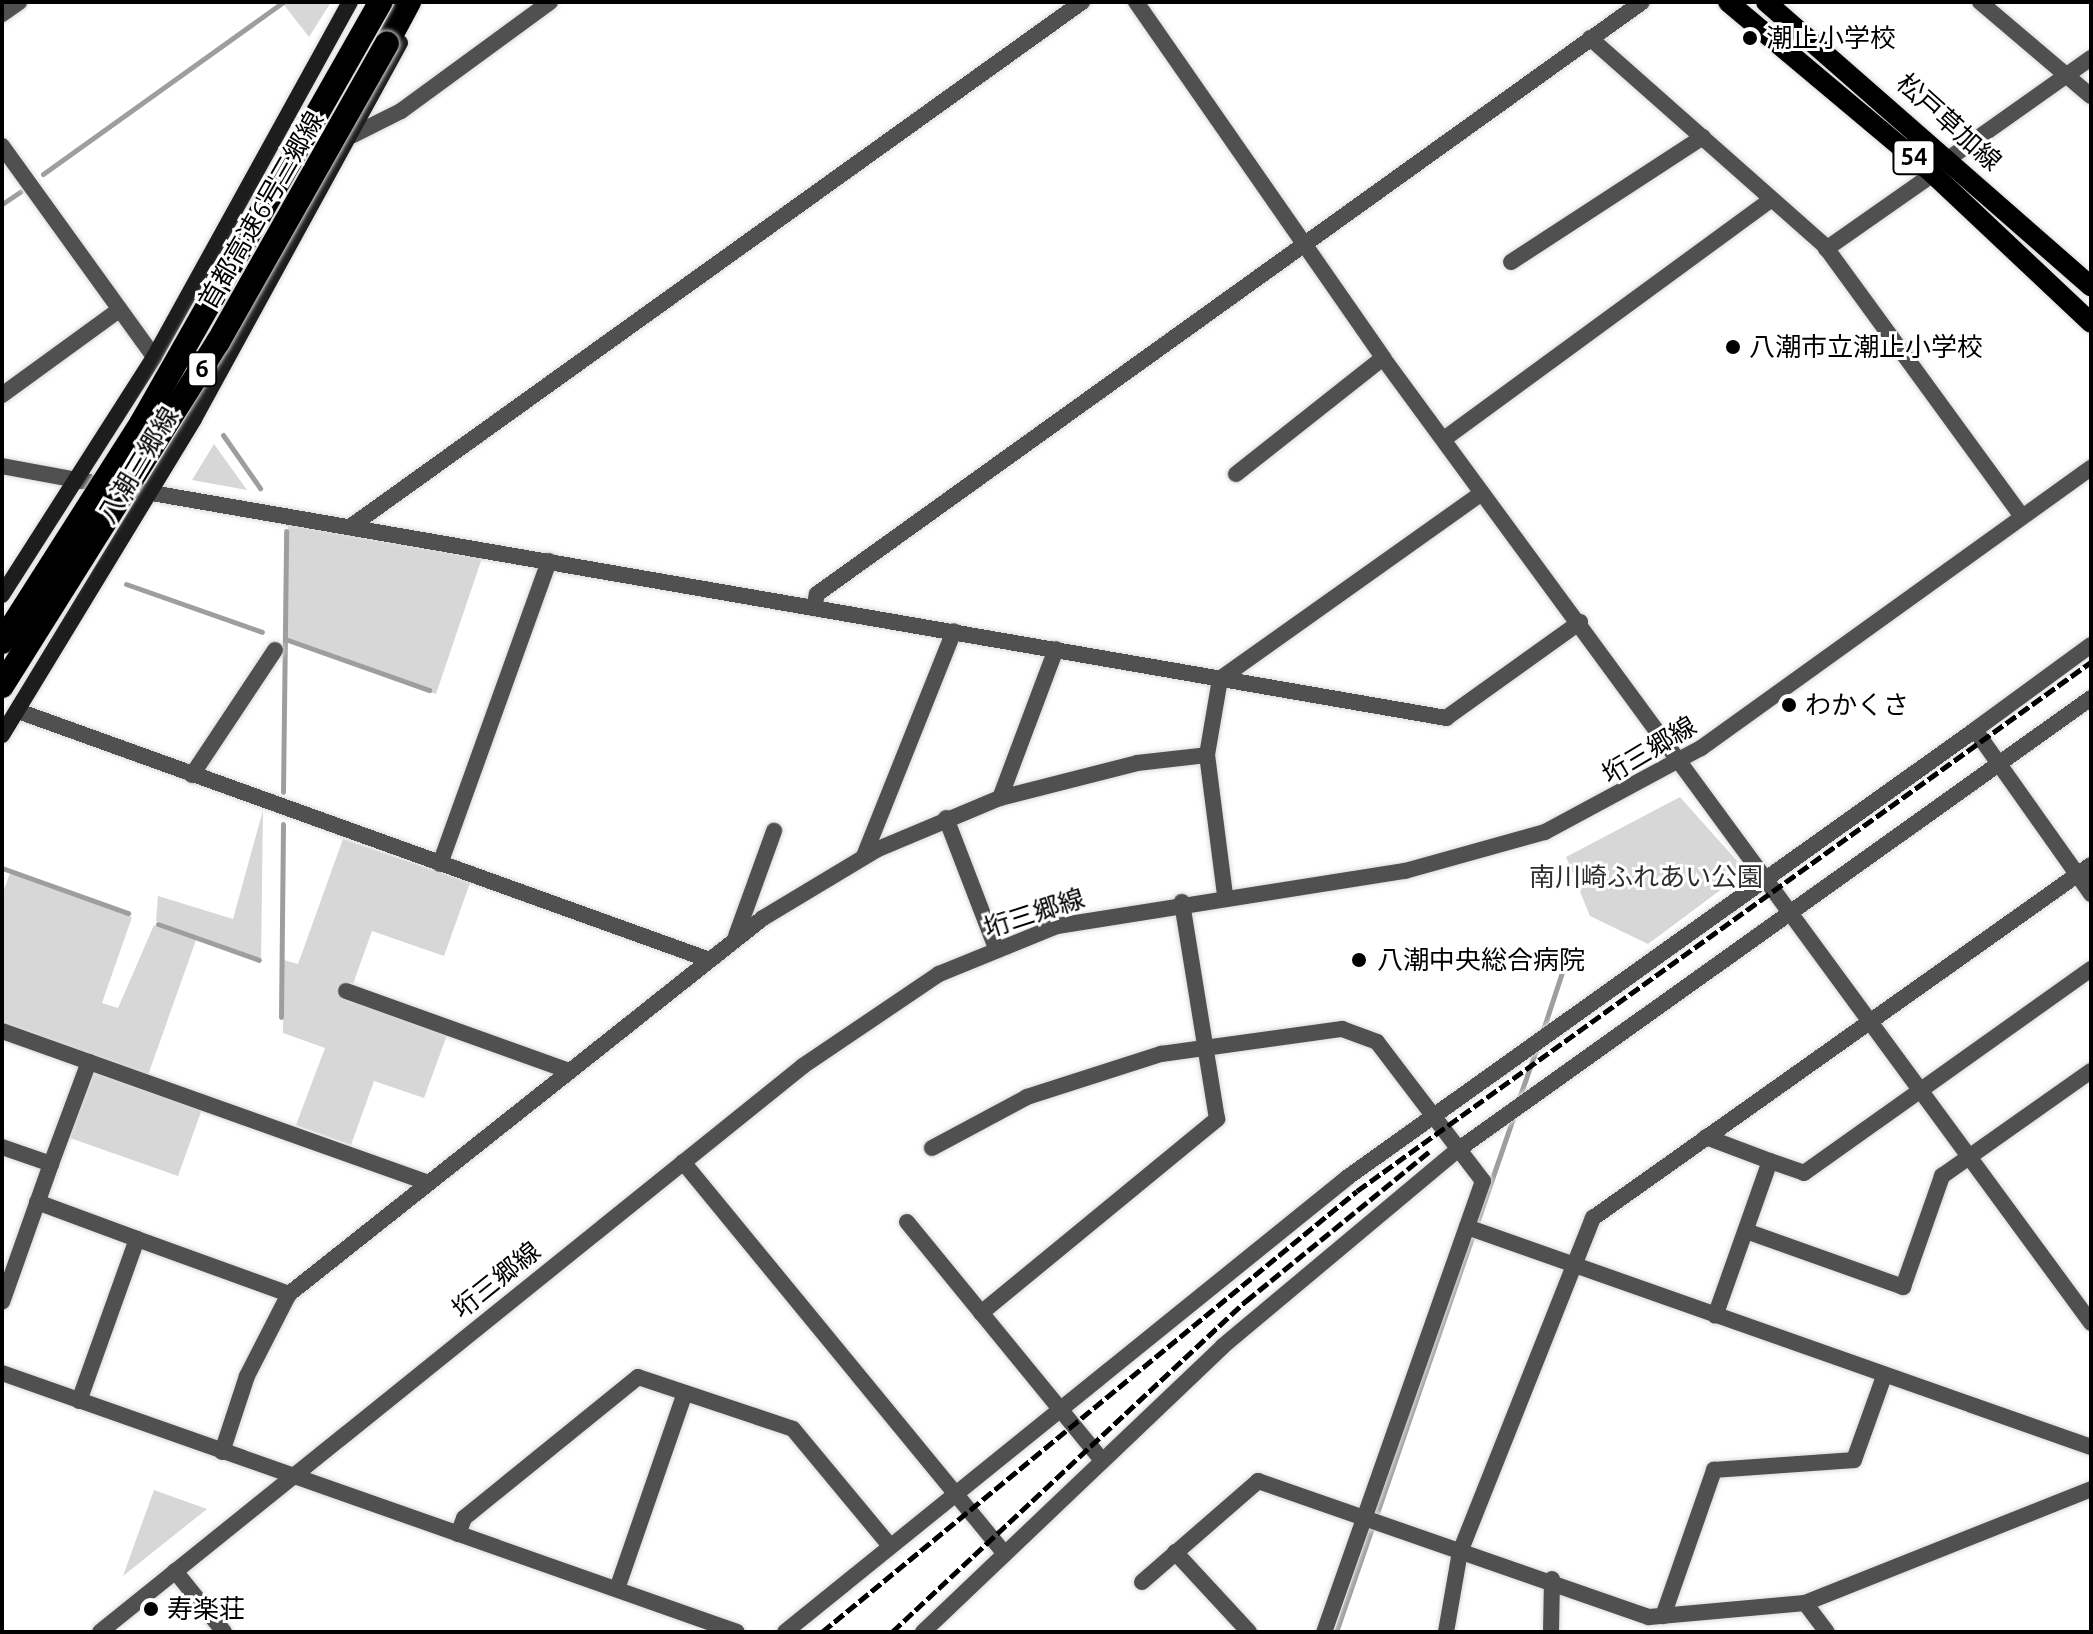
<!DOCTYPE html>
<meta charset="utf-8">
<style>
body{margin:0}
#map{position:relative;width:2093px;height:1634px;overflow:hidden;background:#fff;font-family:Ubuntu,"Noto Sans JP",sans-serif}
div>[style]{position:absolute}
.green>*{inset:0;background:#d7d7d7}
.stream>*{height:5px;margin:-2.5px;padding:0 2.5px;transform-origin:2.5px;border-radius:2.5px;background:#9e9e9e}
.roads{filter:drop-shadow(0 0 2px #dbdbdb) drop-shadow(0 0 2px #dbdbdb)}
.minor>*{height:16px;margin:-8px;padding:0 8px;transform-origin:8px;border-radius:8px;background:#505050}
.tertiary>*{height:16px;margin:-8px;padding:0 8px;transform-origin:8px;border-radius:8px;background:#505050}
.secondary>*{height:16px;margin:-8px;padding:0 8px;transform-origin:8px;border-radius:8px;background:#1d1d1d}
.primary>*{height:20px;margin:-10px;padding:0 10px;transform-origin:10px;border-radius:10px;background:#000}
.motorway>*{height:24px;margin:-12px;padding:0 12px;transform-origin:12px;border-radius:12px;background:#000}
.rail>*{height:5px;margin-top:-2.5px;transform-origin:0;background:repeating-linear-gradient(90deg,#000 0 12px,transparent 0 16px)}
.bridges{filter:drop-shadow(0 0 2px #dbdbdb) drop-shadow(0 0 2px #dbdbdb)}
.motorway-bridge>*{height:24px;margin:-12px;padding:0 12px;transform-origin:12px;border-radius:12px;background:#000}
.dots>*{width:22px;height:22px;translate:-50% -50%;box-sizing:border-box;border:4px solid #fff;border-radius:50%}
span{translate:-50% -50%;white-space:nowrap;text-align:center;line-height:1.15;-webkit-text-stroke:6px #fff;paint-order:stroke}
.shield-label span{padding:2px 6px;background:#fff;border:2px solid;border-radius:6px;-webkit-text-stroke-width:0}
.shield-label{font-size:24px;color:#000;font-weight:700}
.poi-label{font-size:26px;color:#000}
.left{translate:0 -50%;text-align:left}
.street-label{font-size:26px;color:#000}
.park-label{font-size:26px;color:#2e2e2e}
.frame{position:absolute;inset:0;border:4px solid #000;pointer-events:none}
</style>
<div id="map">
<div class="green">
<i style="clip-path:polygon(289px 2px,331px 2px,309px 37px,284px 5px)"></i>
<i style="clip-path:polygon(214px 444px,247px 490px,192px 480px)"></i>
<i style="clip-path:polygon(288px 523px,482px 558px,436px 694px,287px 642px)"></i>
<i style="clip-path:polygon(1680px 797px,1746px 871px,1648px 944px,1590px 916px,1566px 857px)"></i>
<i style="clip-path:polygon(263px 810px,261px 959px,156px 921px,158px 896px,233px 919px)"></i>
<i style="clip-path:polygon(343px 839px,470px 883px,444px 956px,372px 931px,353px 984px,346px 982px,341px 998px,447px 1035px,424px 1098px,374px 1081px,351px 1145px,296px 1125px,325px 1048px,283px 1033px,284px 960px,298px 964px)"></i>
<i style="clip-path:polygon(10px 873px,132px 917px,102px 1003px,118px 1008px,154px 925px,196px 940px,147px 1078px,2px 1026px,2px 895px)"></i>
<i style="clip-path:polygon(94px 1071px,202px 1109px,178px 1176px,70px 1138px)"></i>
<i style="clip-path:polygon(154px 1490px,207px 1509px,123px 1576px)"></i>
</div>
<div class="stream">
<i style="left:43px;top:174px;width:295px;rotate:-35.6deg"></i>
<i style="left:2px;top:204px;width:22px;rotate:-34deg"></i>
<i style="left:223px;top:435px;width:65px;rotate:55.1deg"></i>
<i style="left:126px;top:584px;width:144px;rotate:19.4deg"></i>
<i style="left:285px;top:639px;width:153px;rotate:19.5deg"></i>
<i style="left:283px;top:792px;width:261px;rotate:-89.3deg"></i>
<i style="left:2px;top:868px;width:134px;rotate:19.7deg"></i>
<i style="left:158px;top:924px;width:107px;rotate:19.6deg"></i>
<i style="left:281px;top:1017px;width:193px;rotate:-89.4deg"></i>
<i style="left:1542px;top:1033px;width:83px;rotate:-71.8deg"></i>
<i style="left:1518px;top:1101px;width:54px;rotate:-70.6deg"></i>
<i style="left:1336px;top:1632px;width:544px;rotate:-71deg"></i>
</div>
<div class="roads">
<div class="minor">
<i style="left:1136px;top:2px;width:433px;rotate:55.2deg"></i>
<i style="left:1383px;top:358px;width:1197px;rotate:53.73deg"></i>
<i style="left:1980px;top:2px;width:145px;rotate:40.3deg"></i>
<i style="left:2px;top:14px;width:21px;rotate:-35deg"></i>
<i style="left:1590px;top:38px;width:312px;rotate:41.5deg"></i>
<i style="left:1824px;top:245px;width:336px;rotate:53.9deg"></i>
<i style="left:353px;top:135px;width:54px;rotate:-26.6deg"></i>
<i style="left:401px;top:111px;width:185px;rotate:-36.2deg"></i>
<i style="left:2px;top:146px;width:260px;rotate:54.2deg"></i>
<i style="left:1951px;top:157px;width:171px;rotate:-35.3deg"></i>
<i style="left:1826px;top:249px;width:131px;rotate:-35deg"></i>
<i style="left:1511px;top:262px;width:229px;rotate:-33.1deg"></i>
<i style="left:2px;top:395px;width:145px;rotate:-36deg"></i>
<i style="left:1444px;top:439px;width:404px;rotate:-36.2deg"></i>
<i style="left:2px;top:466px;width:76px;rotate:10.6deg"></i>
<i style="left:1236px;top:474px;width:187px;rotate:-38.3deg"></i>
<i style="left:814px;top:608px;width:14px;rotate:-78deg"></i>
<i style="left:817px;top:594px;width:1015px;rotate:-35.66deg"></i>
<i style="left:2091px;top:645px;width:144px;rotate:143.8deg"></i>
<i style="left:1975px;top:730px;width:201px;rotate:54.7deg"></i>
<i style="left:18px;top:711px;width:732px;rotate:19.8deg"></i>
<i style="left:1446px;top:718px;width:165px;rotate:-35.6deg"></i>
<i style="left:192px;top:775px;width:150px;rotate:-56.4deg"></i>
<i style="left:1000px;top:798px;width:159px;rotate:-69.4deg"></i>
<i style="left:946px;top:818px;width:139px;rotate:69deg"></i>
<i style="left:864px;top:856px;width:242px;rotate:-68.2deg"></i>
<i style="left:440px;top:864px;width:322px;rotate:-70.2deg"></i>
<i style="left:1225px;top:895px;width:141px;rotate:-97.3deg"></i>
<i style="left:1207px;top:755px;width:77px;rotate:-80.3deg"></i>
<i style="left:1220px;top:679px;width:321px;rotate:-35.4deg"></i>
<i style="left:736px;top:936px;width:112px;rotate:-70.1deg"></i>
<i style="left:346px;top:991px;width:235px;rotate:19.7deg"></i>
<i style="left:2px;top:1031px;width:450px;rotate:19.6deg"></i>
<i style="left:1706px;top:1137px;width:68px;rotate:20.6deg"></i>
<i style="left:1770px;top:1161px;width:164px;rotate:109.5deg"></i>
<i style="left:2px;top:1147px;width:52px;rotate:19.1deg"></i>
<i style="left:51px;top:1164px;width:146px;rotate:109.5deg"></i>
<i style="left:932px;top:1148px;width:108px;rotate:-28.2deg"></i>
<i style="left:1027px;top:1097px;width:141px;rotate:-17.8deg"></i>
<i style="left:1161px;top:1054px;width:183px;rotate:-7.9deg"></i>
<i style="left:1342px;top:1029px;width:37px;rotate:20deg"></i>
<i style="left:1377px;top:1042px;width:175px;rotate:52.7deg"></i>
<i style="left:1483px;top:1181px;width:478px;rotate:109.4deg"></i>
<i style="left:1770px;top:1161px;width:36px;rotate:19deg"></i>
<i style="left:1804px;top:1173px;width:352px;rotate:-35.4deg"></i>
<i style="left:51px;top:1164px;width:109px;rotate:-69.6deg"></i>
<i style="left:37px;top:1202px;width:107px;rotate:20.3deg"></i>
<i style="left:137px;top:1239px;width:172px;rotate:109.7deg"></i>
<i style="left:907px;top:1222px;width:308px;rotate:50.7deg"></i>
<i style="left:1467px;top:1227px;width:662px;rotate:19.42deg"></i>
<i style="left:1746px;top:1231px;width:167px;rotate:19.6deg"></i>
<i style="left:1903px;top:1287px;width:118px;rotate:-70.6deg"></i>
<i style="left:1942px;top:1176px;width:182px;rotate:-35.2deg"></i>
<i style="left:137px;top:1239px;width:162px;rotate:19.9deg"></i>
<i style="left:981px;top:1313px;width:306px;rotate:-39.4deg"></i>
<i style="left:1217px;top:1119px;width:220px;rotate:-99.2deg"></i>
<i style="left:2px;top:1373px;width:779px;rotate:19.41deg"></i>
<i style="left:222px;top:1452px;width:80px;rotate:-71.8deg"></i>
<i style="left:247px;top:1376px;width:92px;rotate:-62.9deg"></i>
<i style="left:289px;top:1294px;width:605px;rotate:-38.42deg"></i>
<i style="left:763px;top:918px;width:134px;rotate:-31deg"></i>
<i style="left:878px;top:849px;width:132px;rotate:-22.7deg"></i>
<i style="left:1000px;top:798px;width:141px;rotate:-14.3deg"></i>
<i style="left:1137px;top:763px;width:70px;rotate:-6.5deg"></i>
<i style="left:458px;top:1534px;width:17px;rotate:-69deg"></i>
<i style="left:464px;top:1518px;width:224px;rotate:-39deg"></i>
<i style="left:638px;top:1377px;width:163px;rotate:18.5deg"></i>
<i style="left:793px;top:1429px;width:152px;rotate:50.3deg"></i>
<i style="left:1175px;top:1552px;width:109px;rotate:47.2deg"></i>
<i style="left:175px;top:1571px;width:78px;rotate:51.2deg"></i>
<i style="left:1142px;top:1582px;width:154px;rotate:-41deg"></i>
<i style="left:1258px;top:1481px;width:414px;rotate:19.2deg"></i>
<i style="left:1649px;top:1617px;width:157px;rotate:-5.1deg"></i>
<i style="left:1805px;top:1603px;width:308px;rotate:-21.7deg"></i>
<i style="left:617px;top:1589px;width:207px;rotate:-70.9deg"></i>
<i style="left:1805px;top:1603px;width:36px;rotate:53deg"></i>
<i style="left:1663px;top:1616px;width:155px;rotate:-70.7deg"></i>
<i style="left:1714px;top:1470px;width:140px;rotate:-4.1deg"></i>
<i style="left:1854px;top:1460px;width:89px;rotate:-70.3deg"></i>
<i style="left:785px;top:1632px;width:724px;rotate:-38.94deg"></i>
<i style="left:1348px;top:1177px;width:770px;rotate:-35.49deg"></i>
<i style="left:923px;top:1632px;width:414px;rotate:-43.6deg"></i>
<i style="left:1223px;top:1346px;width:307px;rotate:-39.9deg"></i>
<i style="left:1459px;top:1149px;width:776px;rotate:-35.51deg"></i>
<i style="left:1446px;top:1632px;width:81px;rotate:-80.1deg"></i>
<i style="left:1460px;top:1552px;width:360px;rotate:-68.3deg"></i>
<i style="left:1593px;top:1218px;width:610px;rotate:-35.33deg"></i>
<i style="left:1551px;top:1632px;width:53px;rotate:-88.9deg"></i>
</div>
<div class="tertiary">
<i style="left:77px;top:480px;width:1390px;rotate:9.86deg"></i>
<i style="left:350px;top:527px;width:901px;rotate:-35.65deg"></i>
<i style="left:683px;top:1162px;width:507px;rotate:50.6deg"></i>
<i style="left:100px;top:1632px;width:903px;rotate:-38.84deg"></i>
<i style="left:803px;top:1066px;width:164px;rotate:-34.1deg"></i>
<i style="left:939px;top:974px;width:127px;rotate:-22.1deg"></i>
<i style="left:1057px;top:926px;width:352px;rotate:-9deg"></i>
<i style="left:1405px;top:871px;width:145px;rotate:-15.6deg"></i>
<i style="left:1545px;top:832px;width:177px;rotate:-28.3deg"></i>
<i style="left:1701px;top:748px;width:480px;rotate:-35.7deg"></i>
</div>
<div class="secondary">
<i style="left:2px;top:595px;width:282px;rotate:-57.4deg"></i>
<i style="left:154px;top:357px;width:406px;rotate:-61.1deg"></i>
<i style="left:2px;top:735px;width:370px;rotate:-58.7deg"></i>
<i style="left:194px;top:419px;width:429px;rotate:-61.3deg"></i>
</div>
<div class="primary">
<i style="left:1728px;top:2px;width:268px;rotate:40deg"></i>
<i style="left:1933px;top:174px;width:217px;rotate:43.3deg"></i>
<i style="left:1766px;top:2px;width:432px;rotate:41.2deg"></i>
</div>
<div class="motorway">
<i style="left:387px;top:43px;width:47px;rotate:-61.8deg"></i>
</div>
</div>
<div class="rail">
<i style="left:822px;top:1632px;width:693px;rotate:-39.5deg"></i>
<i style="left:1357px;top:1191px;width:905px;rotate:-35.78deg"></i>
<i style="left:892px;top:1632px;width:485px;rotate:-43.1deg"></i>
<i style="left:1246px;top:1301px;width:236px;rotate:-39.2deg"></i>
</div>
<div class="bridges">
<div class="motorway-bridge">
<i style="left:2px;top:642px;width:261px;rotate:-57.5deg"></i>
<i style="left:142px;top:422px;width:483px;rotate:-60.4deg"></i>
<i style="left:2px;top:686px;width:406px;rotate:-57.9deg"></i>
<i style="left:218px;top:342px;width:343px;rotate:-60.5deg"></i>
</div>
</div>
<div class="dots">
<i style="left:1750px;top:38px;background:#000"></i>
<i style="left:1733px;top:347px;background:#000"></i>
<i style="left:1789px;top:705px;background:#000"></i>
<i style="left:1359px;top:960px;background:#000"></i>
<i style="left:151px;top:1609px;background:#000"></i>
</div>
<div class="shield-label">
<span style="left:1914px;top:157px">54</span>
<span style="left:202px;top:369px">6</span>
</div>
<div class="poi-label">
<span class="left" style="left:1766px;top:38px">潮止小学校</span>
<span class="left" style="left:1749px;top:347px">八潮市立潮止小学校</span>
<span class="left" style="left:1805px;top:705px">わかくさ</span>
<span class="left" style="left:1377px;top:960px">八潮中央総合病院</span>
<span class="left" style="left:167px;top:1609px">寿楽荘</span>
</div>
<div class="street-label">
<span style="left:1949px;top:122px;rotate:42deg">松戸草加線</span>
<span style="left:261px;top:210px;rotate:-60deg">首都高速6号三郷線</span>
<span style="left:138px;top:465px;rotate:-59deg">八潮三郷線</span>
<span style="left:1649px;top:750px;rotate:-31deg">垳三郷線</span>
<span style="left:1034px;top:913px;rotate:-18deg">垳三郷線</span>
<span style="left:496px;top:1280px;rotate:-39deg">垳三郷線</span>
</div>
<div class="park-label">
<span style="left:1646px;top:877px">南川崎ふれあい公園</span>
</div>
<div class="frame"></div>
</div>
